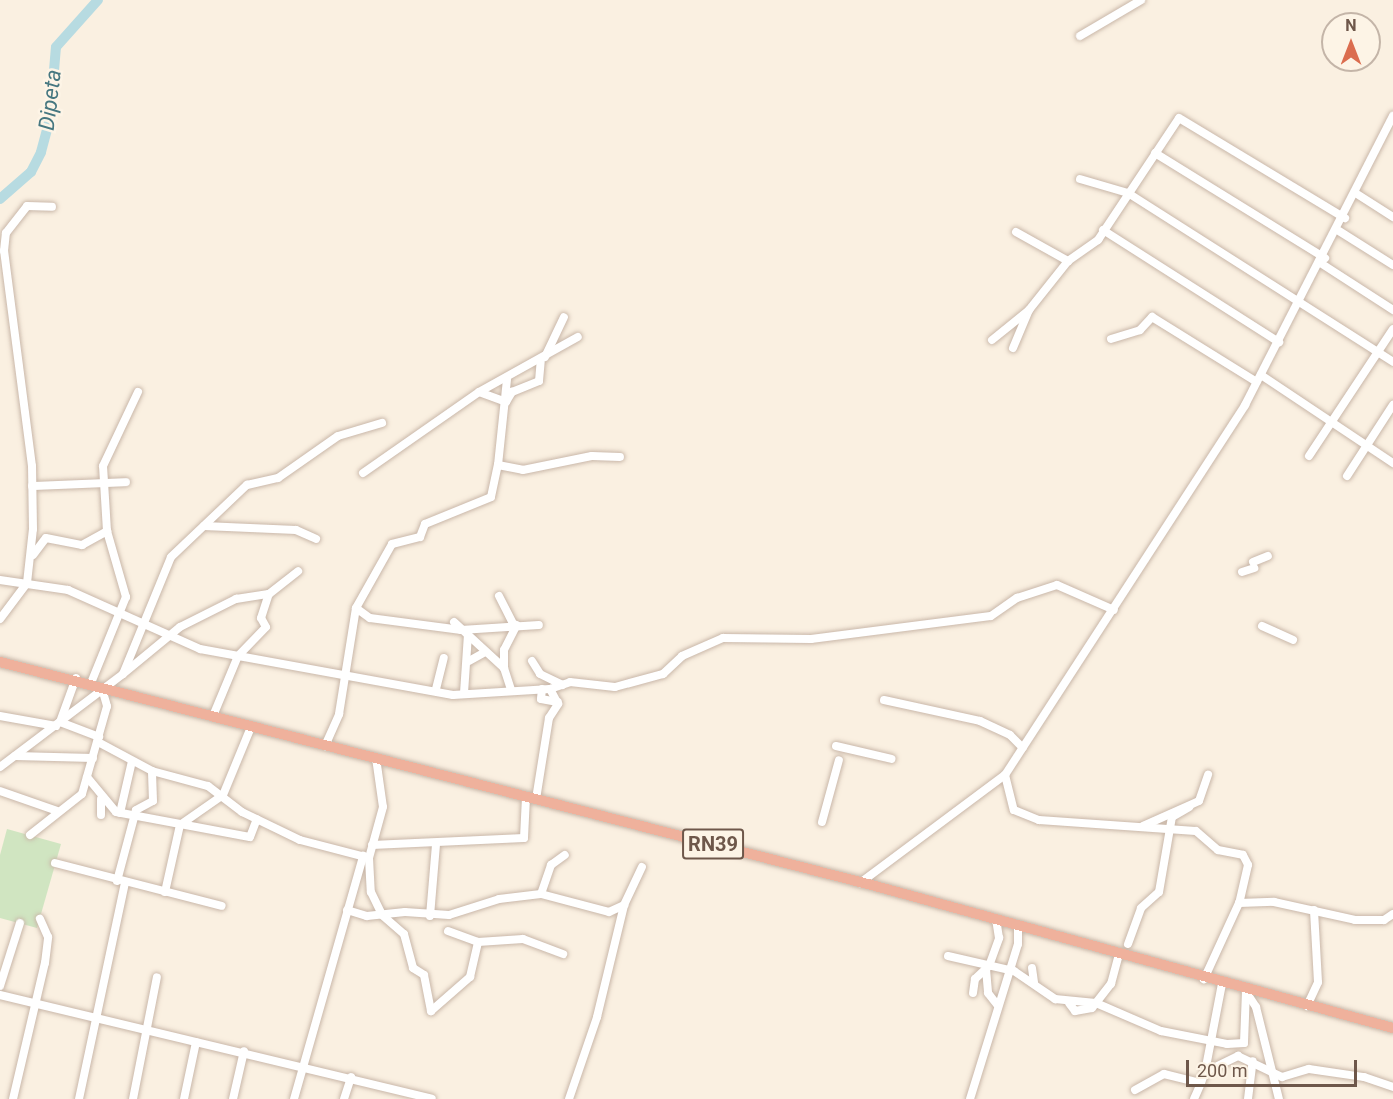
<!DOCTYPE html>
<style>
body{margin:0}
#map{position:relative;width:1393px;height:1099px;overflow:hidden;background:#faf0e1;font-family:Roboto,sans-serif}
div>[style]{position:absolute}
.green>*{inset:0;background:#d0e5c1}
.river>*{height:10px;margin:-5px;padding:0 5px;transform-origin:5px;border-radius:5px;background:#b7dbe1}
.roads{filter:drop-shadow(0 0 2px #c9b7a9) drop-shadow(0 0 2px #c9b7a9)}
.minor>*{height:8px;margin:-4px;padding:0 4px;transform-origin:4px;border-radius:4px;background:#fff}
.highway>*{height:10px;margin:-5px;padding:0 5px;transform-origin:5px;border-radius:5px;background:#efb19c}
span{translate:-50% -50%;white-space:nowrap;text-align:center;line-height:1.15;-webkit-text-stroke:5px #fdf4e6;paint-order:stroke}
.shield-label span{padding:2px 4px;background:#fdf4e6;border:2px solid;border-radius:4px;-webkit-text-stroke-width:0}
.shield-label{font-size:20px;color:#6e574a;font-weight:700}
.water-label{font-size:22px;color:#467780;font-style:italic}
.north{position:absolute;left:1321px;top:12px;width:60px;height:60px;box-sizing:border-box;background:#fdf4e6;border:2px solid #c4b5a8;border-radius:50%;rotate:0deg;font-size:16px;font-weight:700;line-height:24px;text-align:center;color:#6e574a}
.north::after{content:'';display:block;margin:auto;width:21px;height:27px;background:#db6d4f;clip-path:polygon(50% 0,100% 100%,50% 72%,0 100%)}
.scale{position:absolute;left:1186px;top:1060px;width:171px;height:27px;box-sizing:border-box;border:3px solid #6e574a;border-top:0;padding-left:8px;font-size:18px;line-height:21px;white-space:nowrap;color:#6e574a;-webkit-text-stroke:4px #fdf4e6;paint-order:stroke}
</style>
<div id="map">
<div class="green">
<i style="clip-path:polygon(7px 829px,61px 844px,37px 928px,0 918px,0 855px)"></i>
</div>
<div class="river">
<i style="left:0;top:199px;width:41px;rotate:-41.1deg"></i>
<i style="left:31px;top:172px;width:22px;rotate:-63deg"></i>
<i style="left:41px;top:152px;width:35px;rotate:-75deg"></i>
<i style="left:50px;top:118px;width:71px;rotate:-85.2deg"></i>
<i style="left:56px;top:47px;width:63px;rotate:-48.2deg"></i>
</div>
<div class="roads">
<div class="minor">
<i style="left:1080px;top:36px;width:71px;rotate:-30.5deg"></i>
<i style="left:1155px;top:153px;width:200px;rotate:31.7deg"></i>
<i style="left:1080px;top:179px;width:50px;rotate:16.3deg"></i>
<i style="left:1128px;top:193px;width:314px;rotate:32.5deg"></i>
<i style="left:1357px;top:194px;width:43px;rotate:32.6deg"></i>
<i style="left:1103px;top:230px;width:209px;rotate:32.5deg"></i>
<i style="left:1339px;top:231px;width:64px;rotate:32.2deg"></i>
<i style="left:1016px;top:232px;width:60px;rotate:29.1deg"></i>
<i style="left:1322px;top:264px;width:85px;rotate:32.9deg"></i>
<i style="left:1111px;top:339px;width:30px;rotate:-17deg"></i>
<i style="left:1140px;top:330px;width:18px;rotate:-47deg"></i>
<i style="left:1152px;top:317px;width:123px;rotate:31.8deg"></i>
<i style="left:992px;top:340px;width:48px;rotate:-39deg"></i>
<i style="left:1029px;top:310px;width:63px;rotate:-51.5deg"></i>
<i style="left:1068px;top:261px;width:37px;rotate:-35deg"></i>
<i style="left:1098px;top:240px;width:146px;rotate:-56.4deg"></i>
<i style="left:1179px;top:118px;width:194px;rotate:31.1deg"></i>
<i style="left:1013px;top:348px;width:41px;rotate:-67.2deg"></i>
<i style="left:545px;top:357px;width:44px;rotate:-64.6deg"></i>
<i style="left:1261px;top:375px;width:159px;rotate:33.7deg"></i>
<i style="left:479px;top:392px;width:29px;rotate:20deg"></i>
<i style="left:506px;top:402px;width:12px;rotate:-59deg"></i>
<i style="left:512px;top:392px;width:29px;rotate:-22deg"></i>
<i style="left:539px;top:381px;width:22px;rotate:-85deg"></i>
<i style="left:1309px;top:456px;width:152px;rotate:-56.5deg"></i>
<i style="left:498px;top:465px;width:86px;rotate:-84deg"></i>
<i style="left:363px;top:473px;width:141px;rotate:-34.9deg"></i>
<i style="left:479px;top:392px;width:113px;rotate:-29.1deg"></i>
<i style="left:1347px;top:476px;width:85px;rotate:-57.1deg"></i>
<i style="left:32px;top:486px;width:94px;rotate:-2.4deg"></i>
<i style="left:204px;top:526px;width:92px;rotate:2.5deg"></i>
<i style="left:296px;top:530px;width:22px;rotate:24deg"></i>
<i style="left:33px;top:555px;width:21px;rotate:-53deg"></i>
<i style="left:46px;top:538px;width:37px;rotate:11deg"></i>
<i style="left:82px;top:545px;width:29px;rotate:-29deg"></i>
<i style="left:1253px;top:562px;width:16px;rotate:-22deg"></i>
<i style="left:1242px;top:572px;width:13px;rotate:-18deg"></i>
<i style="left:0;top:580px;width:69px;rotate:8.4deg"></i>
<i style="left:68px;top:590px;width:145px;rotate:24.1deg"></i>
<i style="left:200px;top:649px;width:257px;rotate:10.3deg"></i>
<i style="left:453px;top:695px;width:97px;rotate:-3.5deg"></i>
<i style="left:550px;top:689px;width:21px;rotate:-19deg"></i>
<i style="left:570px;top:682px;width:45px;rotate:6.3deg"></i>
<i style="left:615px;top:687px;width:50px;rotate:-15.2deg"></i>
<i style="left:663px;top:674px;width:26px;rotate:-43deg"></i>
<i style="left:682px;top:656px;width:45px;rotate:-23.7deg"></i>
<i style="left:723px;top:638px;width:88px;rotate:0.7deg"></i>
<i style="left:811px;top:639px;width:181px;rotate:-7.3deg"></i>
<i style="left:991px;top:616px;width:32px;rotate:-35deg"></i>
<i style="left:1017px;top:598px;width:42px;rotate:-18deg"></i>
<i style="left:1057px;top:585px;width:62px;rotate:23.7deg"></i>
<i style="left:499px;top:596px;width:33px;rotate:63deg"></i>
<i style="left:356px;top:608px;width:17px;rotate:36deg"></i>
<i style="left:370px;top:618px;width:92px;rotate:7.5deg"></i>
<i style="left:461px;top:630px;width:78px;rotate:-3.7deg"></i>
<i style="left:0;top:619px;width:45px;rotate:-53.1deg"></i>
<i style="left:27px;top:583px;width:54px;rotate:-83.7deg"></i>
<i style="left:33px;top:529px;width:63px;rotate:-90.9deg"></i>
<i style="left:32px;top:466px;width:217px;rotate:-97.4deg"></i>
<i style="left:4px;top:251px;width:18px;rotate:-84deg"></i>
<i style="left:6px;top:233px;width:34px;rotate:-52deg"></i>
<i style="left:27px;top:206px;width:25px;rotate:2deg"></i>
<i style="left:454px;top:622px;width:68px;rotate:42.6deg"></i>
<i style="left:504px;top:668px;width:23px;rotate:72deg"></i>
<i style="left:1262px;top:626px;width:34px;rotate:24deg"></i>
<i style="left:469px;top:661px;width:18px;rotate:-29deg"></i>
<i style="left:532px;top:661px;width:15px;rotate:58deg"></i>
<i style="left:540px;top:674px;width:25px;rotate:26deg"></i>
<i style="left:504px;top:668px;width:18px;rotate:-90deg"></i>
<i style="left:504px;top:650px;width:28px;rotate:-63deg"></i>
<i style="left:123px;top:674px;width:74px;rotate:-39.5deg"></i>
<i style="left:180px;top:627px;width:63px;rotate:-26.6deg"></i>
<i style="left:236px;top:599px;width:33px;rotate:-9deg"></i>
<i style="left:76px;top:678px;width:47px;rotate:110deg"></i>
<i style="left:60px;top:722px;width:42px;rotate:21deg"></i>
<i style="left:91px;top:683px;width:93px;rotate:-67.9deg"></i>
<i style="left:126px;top:597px;width:69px;rotate:-106.1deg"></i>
<i style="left:107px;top:531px;width:65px;rotate:-93.5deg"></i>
<i style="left:103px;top:466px;width:82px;rotate:-64.7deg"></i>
<i style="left:436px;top:689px;width:32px;rotate:-76deg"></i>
<i style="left:542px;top:689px;width:10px;rotate:96deg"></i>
<i style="left:541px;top:699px;width:17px;rotate:10deg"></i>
<i style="left:464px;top:693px;width:59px;rotate:-86.1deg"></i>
<i style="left:884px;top:700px;width:98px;rotate:12.3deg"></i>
<i style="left:980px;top:721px;width:33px;rotate:25deg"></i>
<i style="left:1010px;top:735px;width:18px;rotate:45deg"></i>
<i style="left:0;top:716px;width:57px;rotate:10.1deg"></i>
<i style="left:213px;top:716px;width:65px;rotate:-67.4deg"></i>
<i style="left:238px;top:656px;width:40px;rotate:-46deg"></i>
<i style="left:266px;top:627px;width:10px;rotate:-119deg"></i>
<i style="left:261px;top:618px;width:25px;rotate:-72deg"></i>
<i style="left:269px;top:594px;width:37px;rotate:-38deg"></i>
<i style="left:98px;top:742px;width:61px;rotate:28.2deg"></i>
<i style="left:152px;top:771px;width:58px;rotate:15deg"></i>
<i style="left:208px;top:786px;width:43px;rotate:37.4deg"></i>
<i style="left:242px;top:812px;width:64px;rotate:25.8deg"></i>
<i style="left:300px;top:840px;width:71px;rotate:14.6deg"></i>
<i style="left:325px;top:746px;width:35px;rotate:-66deg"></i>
<i style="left:339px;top:714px;width:107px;rotate:-80.9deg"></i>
<i style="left:356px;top:608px;width:73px;rotate:-60.6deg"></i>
<i style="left:392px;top:544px;width:29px;rotate:-14deg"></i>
<i style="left:420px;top:537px;width:14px;rotate:-69deg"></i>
<i style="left:425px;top:524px;width:71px;rotate:-22.2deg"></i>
<i style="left:491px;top:497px;width:33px;rotate:-78deg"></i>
<i style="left:498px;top:465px;width:25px;rotate:11deg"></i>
<i style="left:523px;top:470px;width:70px;rotate:-11.5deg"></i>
<i style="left:592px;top:456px;width:28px;rotate:2deg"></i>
<i style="left:836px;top:746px;width:57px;rotate:13.1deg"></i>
<i style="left:15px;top:756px;width:78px;rotate:1.5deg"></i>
<i style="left:376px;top:758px;width:49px;rotate:81.9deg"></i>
<i style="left:383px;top:807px;width:53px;rotate:105.4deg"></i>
<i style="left:369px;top:858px;width:34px;rotate:87deg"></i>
<i style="left:371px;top:892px;width:25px;rotate:64deg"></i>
<i style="left:382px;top:915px;width:29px;rotate:41deg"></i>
<i style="left:404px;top:934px;width:35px;rotate:75deg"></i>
<i style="left:413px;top:968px;width:13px;rotate:32deg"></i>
<i style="left:424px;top:975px;width:37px;rotate:79deg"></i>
<i style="left:431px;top:1011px;width:52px;rotate:-41.1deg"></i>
<i style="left:470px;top:977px;width:36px;rotate:-77deg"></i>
<i style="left:0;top:767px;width:154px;rotate:-37.1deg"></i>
<i style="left:123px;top:674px;width:126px;rotate:-67.7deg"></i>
<i style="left:171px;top:557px;width:105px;rotate:-43.5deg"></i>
<i style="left:247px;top:485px;width:32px;rotate:-13deg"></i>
<i style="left:278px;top:478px;width:73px;rotate:-35deg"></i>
<i style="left:338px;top:436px;width:46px;rotate:-16.5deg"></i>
<i style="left:1005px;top:775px;width:36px;rotate:76deg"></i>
<i style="left:1014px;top:810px;width:27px;rotate:22deg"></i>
<i style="left:1039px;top:820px;width:157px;rotate:4deg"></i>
<i style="left:1196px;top:831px;width:29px;rotate:41deg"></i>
<i style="left:1218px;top:850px;width:25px;rotate:11deg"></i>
<i style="left:1243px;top:855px;width:11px;rotate:63deg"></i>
<i style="left:1248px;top:865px;width:39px;rotate:103deg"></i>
<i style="left:1239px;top:903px;width:84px;rotate:114.7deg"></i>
<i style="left:87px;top:777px;width:45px;rotate:50.4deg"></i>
<i style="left:116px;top:812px;width:136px;rotate:10.6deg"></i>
<i style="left:250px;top:837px;width:19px;rotate:-69deg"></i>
<i style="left:0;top:791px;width:60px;rotate:19.3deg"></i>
<i style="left:536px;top:799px;width:82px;rotate:-80.9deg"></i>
<i style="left:549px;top:718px;width:17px;rotate:-57deg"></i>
<i style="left:558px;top:704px;width:17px;rotate:-118deg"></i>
<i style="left:120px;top:813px;width:53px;rotate:-77deg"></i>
<i style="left:101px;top:815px;width:16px;rotate:-90deg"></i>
<i style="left:822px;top:822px;width:64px;rotate:-74.7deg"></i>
<i style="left:1143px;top:826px;width:61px;rotate:-24.1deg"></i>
<i style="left:1199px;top:801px;width:28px;rotate:-71deg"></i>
<i style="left:30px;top:835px;width:66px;rotate:-38.3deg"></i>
<i style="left:82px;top:794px;width:91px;rotate:-74.1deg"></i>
<i style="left:107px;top:706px;width:19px;rotate:-106deg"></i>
<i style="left:372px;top:845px;width:152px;rotate:-2.6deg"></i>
<i style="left:524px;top:838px;width:41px;rotate:-87.2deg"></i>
<i style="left:55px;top:863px;width:172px;rotate:14.4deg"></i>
<i style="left:117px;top:881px;width:73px;rotate:-75deg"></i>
<i style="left:136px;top:810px;width:19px;rotate:-28deg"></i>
<i style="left:153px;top:801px;width:30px;rotate:-92deg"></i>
<i style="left:860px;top:883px;width:181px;rotate:-36.7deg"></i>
<i style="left:1005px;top:775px;width:441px;rotate:-57deg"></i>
<i style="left:1245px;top:405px;width:325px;rotate:-62.9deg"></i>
<i style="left:165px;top:892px;width:69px;rotate:-77.4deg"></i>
<i style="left:180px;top:825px;width:52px;rotate:-34.9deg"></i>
<i style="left:223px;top:795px;width:74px;rotate:-67.6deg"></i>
<i style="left:541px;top:894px;width:31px;rotate:-71deg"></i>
<i style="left:551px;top:865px;width:17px;rotate:-36deg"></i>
<i style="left:1239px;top:903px;width:35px;rotate:-2deg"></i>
<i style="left:1274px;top:902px;width:83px;rotate:12.5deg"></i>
<i style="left:1355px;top:920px;width:29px"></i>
<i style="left:1384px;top:920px;width:11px;rotate:-34deg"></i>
<i style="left:347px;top:910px;width:21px;rotate:17deg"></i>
<i style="left:367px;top:916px;width:38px;rotate:-6deg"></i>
<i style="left:405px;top:912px;width:44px;rotate:3.9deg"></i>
<i style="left:449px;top:915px;width:52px;rotate:-17.7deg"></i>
<i style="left:499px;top:899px;width:42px;rotate:-6.8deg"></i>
<i style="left:541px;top:894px;width:70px;rotate:14.8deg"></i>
<i style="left:609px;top:912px;width:17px;rotate:-25deg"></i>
<i style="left:624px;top:905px;width:42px;rotate:-64.7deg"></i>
<i style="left:430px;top:916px;width:72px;rotate:-85.2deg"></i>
<i style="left:448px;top:931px;width:32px;rotate:20deg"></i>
<i style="left:478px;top:942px;width:45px;rotate:-3.8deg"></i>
<i style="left:523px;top:939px;width:43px;rotate:20.6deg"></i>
<i style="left:1128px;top:944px;width:38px;rotate:-70deg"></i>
<i style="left:1141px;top:908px;width:24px;rotate:-42deg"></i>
<i style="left:1159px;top:892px;width:76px;rotate:-80.2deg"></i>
<i style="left:1172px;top:817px;width:20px;rotate:-30deg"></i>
<i style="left:948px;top:956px;width:68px;rotate:12.8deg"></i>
<i style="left:1014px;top:971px;width:50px;rotate:34.3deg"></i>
<i style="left:1055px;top:999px;width:41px;rotate:5.6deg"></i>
<i style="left:1096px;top:1003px;width:71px;rotate:23.3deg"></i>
<i style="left:1161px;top:1031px;width:67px;rotate:11.1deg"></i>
<i style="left:1227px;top:1044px;width:17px;rotate:-3deg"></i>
<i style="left:1244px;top:1043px;width:51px;rotate:-87.8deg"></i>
<i style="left:1032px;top:968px;width:15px;rotate:82deg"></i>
<i style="left:986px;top:969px;width:24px;rotate:85deg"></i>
<i style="left:988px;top:993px;width:16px;rotate:52deg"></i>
<i style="left:0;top:986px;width:66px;rotate:-72.4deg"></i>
<i style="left:1246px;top:992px;width:18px;rotate:56deg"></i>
<i style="left:1256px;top:1007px;width:95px;rotate:76deg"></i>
<i style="left:973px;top:993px;width:14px;rotate:-82deg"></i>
<i style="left:975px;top:979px;width:19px;rotate:-43deg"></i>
<i style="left:989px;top:966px;width:30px;rotate:-70deg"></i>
<i style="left:999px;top:938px;width:18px;rotate:-99deg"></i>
<i style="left:0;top:995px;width:444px;rotate:13.5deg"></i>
<i style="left:1069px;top:1003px;width:10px;rotate:53deg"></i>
<i style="left:1075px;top:1011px;width:17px;rotate:-10deg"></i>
<i style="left:1092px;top:1008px;width:31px;rotate:-52deg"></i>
<i style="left:1111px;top:984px;width:30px;rotate:-75deg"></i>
<i style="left:1307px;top:1006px;width:26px;rotate:-65deg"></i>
<i style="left:1318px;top:982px;width:72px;rotate:-93.2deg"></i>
<i style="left:1205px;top:1072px;width:90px;rotate:-79.1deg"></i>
<i style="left:1135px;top:1090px;width:33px;rotate:-29deg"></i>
<i style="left:1164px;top:1074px;width:38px;rotate:14deg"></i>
<i style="left:1201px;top:1083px;width:12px;rotate:-70deg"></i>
<i style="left:1205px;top:1072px;width:37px;rotate:-26deg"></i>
<i style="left:1238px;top:1056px;width:49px;rotate:25.5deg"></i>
<i style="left:1282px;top:1077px;width:28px;rotate:-17deg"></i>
<i style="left:1309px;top:1069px;width:56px;rotate:8.3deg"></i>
<i style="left:1364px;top:1077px;width:31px;rotate:19deg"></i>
<i style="left:13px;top:1099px;width:140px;rotate:-76.8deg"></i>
<i style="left:45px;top:963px;width:26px;rotate:-83deg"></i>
<i style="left:48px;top:937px;width:20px;rotate:-114deg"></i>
<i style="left:79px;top:1099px;width:221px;rotate:-78deg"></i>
<i style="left:133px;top:1099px;width:124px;rotate:-78.9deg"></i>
<i style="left:184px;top:1099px;width:58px;rotate:-78.1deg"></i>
<i style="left:233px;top:1099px;width:49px;rotate:-77.1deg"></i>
<i style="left:294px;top:1099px;width:253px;rotate:-74.1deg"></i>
<i style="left:344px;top:1099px;width:23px;rotate:-72deg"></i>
<i style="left:569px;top:1099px;width:87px;rotate:-71.1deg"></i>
<i style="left:597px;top:1017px;width:115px;rotate:-76.4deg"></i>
<i style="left:970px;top:1099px;width:162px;rotate:-72.8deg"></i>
<i style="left:1018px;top:944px;width:17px;rotate:-90deg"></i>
<i style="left:1194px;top:1099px;width:17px;rotate:-66deg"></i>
<i style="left:1248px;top:1099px;width:38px;rotate:-83deg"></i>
</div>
<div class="highway">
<i style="left:0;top:662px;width:896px;rotate:14.35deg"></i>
<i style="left:868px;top:884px;width:544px;rotate:15.34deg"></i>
</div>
</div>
<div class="shield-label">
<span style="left:713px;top:844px">RN39</span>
</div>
<div class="water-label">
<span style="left:50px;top:100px;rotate:-83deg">Dipeta</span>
</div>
<div class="north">N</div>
<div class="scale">200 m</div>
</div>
